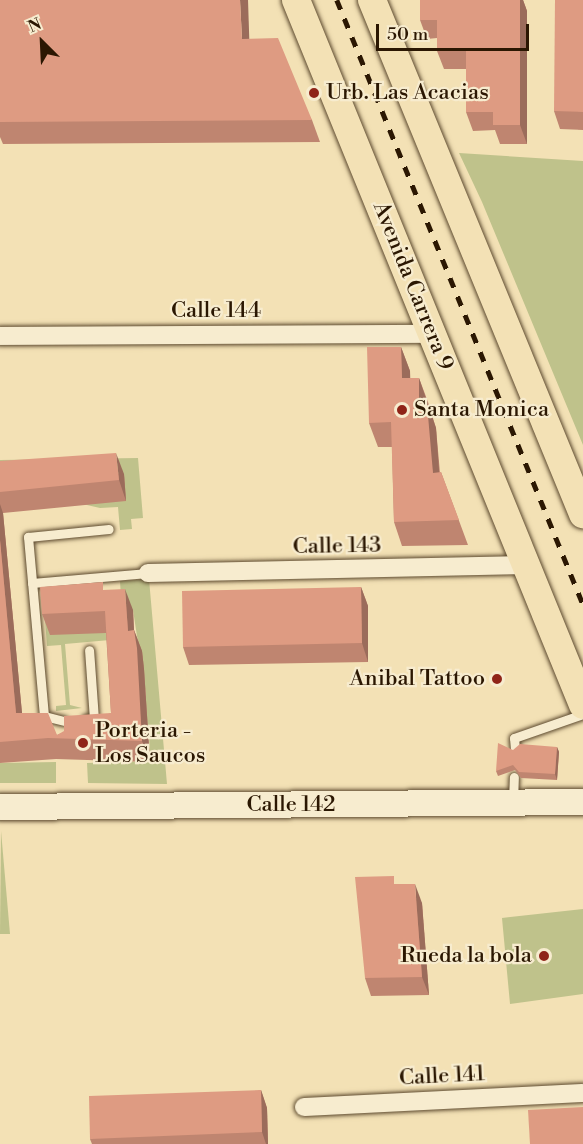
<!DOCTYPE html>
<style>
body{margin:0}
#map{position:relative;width:583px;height:1144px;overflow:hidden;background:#f3e1b5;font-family:"Libre Bodoni",serif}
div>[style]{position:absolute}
.green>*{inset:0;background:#bfc28b}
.roads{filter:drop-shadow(0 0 2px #5d4a2f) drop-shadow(0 0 2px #5d4a2f)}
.lane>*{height:9px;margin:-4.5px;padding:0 4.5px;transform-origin:4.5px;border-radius:4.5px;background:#f7eccf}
.street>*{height:18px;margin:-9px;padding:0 9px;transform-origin:9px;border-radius:9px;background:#f7eccf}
.secondary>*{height:26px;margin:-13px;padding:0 13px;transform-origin:13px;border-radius:13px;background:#f7eccf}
.primary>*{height:28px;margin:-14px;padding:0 14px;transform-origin:14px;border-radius:14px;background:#f3e1b5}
.rail>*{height:4.5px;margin-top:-2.25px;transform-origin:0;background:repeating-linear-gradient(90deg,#2b1702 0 10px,transparent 0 20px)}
.wall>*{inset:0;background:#bf8570}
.shaded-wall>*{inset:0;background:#9b6c5b}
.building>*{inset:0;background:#de9b82}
.dots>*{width:16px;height:16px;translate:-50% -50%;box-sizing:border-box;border:3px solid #f7eccf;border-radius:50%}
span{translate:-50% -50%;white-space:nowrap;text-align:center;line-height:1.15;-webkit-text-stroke:4.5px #f7eccf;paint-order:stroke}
.poi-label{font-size:22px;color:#2b1702}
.left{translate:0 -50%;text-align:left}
.right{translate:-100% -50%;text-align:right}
.street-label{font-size:22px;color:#2b1702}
.north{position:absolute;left:12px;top:12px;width:60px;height:60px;-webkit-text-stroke:4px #f7eccf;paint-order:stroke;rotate:336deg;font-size:16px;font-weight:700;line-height:24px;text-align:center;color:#2b1702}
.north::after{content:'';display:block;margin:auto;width:21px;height:27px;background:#2b1702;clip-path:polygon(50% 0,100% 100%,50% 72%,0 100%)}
.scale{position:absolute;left:376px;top:24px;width:153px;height:27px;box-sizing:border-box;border:3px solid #2b1702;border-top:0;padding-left:8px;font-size:18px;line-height:21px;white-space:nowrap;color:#2b1702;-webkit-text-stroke:4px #f7eccf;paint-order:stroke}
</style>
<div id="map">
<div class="green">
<i style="clip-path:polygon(459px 153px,583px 161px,583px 445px,482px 202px)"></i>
<i style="clip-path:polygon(138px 458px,143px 518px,131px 519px,132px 529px,120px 530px,118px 507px,100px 508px,0 485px,0 460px)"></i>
<i style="clip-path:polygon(149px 579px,167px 784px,88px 783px,87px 763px,150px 761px,149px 734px,122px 734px,146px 695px,133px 610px,67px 634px,112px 631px,110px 640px,65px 644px,70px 705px,82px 708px,56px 711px,56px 706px,66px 705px,61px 645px,47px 646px,43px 593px,121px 598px,120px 581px)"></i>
<i style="clip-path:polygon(56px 762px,56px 783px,0 783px,0 763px)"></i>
<i style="clip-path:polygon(1px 831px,10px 934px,0 934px)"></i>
<i style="clip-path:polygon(583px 909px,583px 994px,510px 1004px,502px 918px)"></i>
</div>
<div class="roads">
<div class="lane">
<i style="left:32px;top:583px;width:116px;rotate:-4.9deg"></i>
<i style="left:86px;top:719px;width:8px"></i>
<i style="left:94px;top:719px;width:69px;rotate:-94.1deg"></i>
<i style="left:64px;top:721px;width:21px;rotate:-166deg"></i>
<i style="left:44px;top:716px;width:180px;rotate:-95.1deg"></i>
<i style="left:28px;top:537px;width:81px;rotate:-5.6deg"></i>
<i style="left:515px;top:749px;width:11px;rotate:-95deg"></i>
<i style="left:514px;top:738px;width:73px;rotate:-19.2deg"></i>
<i style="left:513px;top:802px;width:25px;rotate:-88deg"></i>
</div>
<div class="street">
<i style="left:0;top:336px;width:433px;rotate:-0.3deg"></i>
<i style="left:148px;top:573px;width:378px;rotate:-1.2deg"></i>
<i style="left:304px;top:1107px;width:279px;rotate:-2.9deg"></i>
</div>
<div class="secondary">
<i style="left:0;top:807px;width:583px;rotate:-0.49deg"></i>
</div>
<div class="primary">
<i style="left:296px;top:0;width:761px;rotate:67.85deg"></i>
<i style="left:372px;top:0;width:556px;rotate:67.68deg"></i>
</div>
</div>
<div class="rail">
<i style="left:337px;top:0;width:652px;rotate:67.84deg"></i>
</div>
<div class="wall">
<i style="clip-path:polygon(0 0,249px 39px,312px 120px,320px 142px,3px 144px,0 137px)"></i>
<i style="clip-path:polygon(420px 0,523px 0,527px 11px,527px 144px,500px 144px,495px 130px,473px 131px,466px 112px,466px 69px,444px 69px,437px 51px,437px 38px,427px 39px,420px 20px)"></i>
<i style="clip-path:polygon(583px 0,583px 130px,560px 129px,554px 111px)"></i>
<i style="clip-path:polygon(401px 347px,410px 371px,410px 378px,419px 378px,428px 402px,436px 428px,440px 473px,441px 472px,468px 545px,402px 546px,394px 522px,392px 447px,378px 447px,369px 423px)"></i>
<i style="clip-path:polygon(0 461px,124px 474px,126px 501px,3px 513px,22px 713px,57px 735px,111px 713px,106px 633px,50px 635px,42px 614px,106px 590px,133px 610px,134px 630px,142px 651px,144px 669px,150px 762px,56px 759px,0 763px)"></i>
<i style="clip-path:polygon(361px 587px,368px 606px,368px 662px,189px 665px,183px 647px)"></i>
<i style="clip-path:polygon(557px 747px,559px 752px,557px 780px,521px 778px,515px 770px,498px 776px,496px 771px,513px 750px)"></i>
<i style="clip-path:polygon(397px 884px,422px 903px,429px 995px,371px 996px,365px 978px)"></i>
<i style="clip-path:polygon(261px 1090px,267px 1108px,268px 1144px,92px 1144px,90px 1139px)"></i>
</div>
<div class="shaded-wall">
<i style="clip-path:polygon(240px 0,248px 0,250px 61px,242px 39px)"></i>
<i style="clip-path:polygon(520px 0,523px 0,527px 11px,527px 144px,520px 125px)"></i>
<i style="clip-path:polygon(401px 347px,410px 371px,411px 403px,402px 378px)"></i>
<i style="clip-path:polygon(419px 378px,436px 428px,441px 498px,433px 473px,419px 404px)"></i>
<i style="clip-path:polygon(116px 453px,124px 474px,126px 501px,119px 480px)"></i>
<i style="clip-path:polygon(0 504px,3px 513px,24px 734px,16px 713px,0 540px)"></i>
<i style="clip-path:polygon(361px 587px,368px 606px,368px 662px,362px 643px)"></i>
<i style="clip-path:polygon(125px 589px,133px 610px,135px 652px,128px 631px)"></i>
<i style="clip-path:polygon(134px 630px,142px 651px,144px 669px,150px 762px,142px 741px)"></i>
<i style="clip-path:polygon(557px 747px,559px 752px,557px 780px,555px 774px)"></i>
<i style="clip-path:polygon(415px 884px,422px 903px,429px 995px,422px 977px)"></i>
<i style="clip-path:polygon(261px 1090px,267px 1108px,268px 1144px,266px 1144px,262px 1132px)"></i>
</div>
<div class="building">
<i style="clip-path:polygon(0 0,240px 0,242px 39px,278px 38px,312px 120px,0 122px)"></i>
<i style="clip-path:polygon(420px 0,520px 0,520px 125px,493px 125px,493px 112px,466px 112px,466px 50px,437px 51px,437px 20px,420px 20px)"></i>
<i style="clip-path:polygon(555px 0,583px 0,583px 112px,554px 111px)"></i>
<i style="clip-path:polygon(367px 347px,401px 347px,402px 378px,419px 378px,419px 404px,427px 404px,433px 473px,441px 472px,459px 520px,394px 522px,391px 422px,369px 423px)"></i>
<i style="clip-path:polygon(116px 453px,119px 480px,0 492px,0 461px)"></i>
<i style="clip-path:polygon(0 540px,16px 713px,48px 713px,57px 735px,64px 731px,64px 716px,111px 713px,105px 611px,42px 614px,40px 587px,103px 582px,103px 590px,125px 589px,128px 631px,134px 630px,137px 648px,142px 741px,48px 738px,0 742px)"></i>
<i style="clip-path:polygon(361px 587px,362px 643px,183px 647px,182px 591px)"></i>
<i style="clip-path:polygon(498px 743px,513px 750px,520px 744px,557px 747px,555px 774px,519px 772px,513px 765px,496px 771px)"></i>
<i style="clip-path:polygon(394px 876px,394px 884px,415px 884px,422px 977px,365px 978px,355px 877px)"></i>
<i style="clip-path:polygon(261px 1090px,262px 1132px,90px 1139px,89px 1096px)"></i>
<i style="clip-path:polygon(583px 1107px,583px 1144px,530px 1144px,528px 1110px)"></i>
</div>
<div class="dots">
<i style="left:314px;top:93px;background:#8f2418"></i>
<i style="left:402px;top:410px;background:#8f2418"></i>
<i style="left:497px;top:679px;background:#8f2418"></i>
<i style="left:83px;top:743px;background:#8f2418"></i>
<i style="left:544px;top:956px;background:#8f2418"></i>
</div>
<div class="poi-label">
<span class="left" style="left:326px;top:93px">Urb. Las Acacias</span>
<span class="left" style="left:414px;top:410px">Santa Monica</span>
<span class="right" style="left:485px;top:679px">Anibal Tattoo</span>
<span class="left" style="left:95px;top:743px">Porteria -<br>Los Saucos</span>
<span class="right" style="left:532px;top:956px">Rueda la bola</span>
</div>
<div class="street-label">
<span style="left:413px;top:286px;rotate:68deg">Avenida Carrera 9</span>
<span style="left:216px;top:311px">Calle 144</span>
<span style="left:337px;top:546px;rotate:-1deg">Calle 143</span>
<span style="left:291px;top:805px">Calle 142</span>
<span style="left:442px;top:1076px;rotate:-3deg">Calle 141</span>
</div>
<div class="north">N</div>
<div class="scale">50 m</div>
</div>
